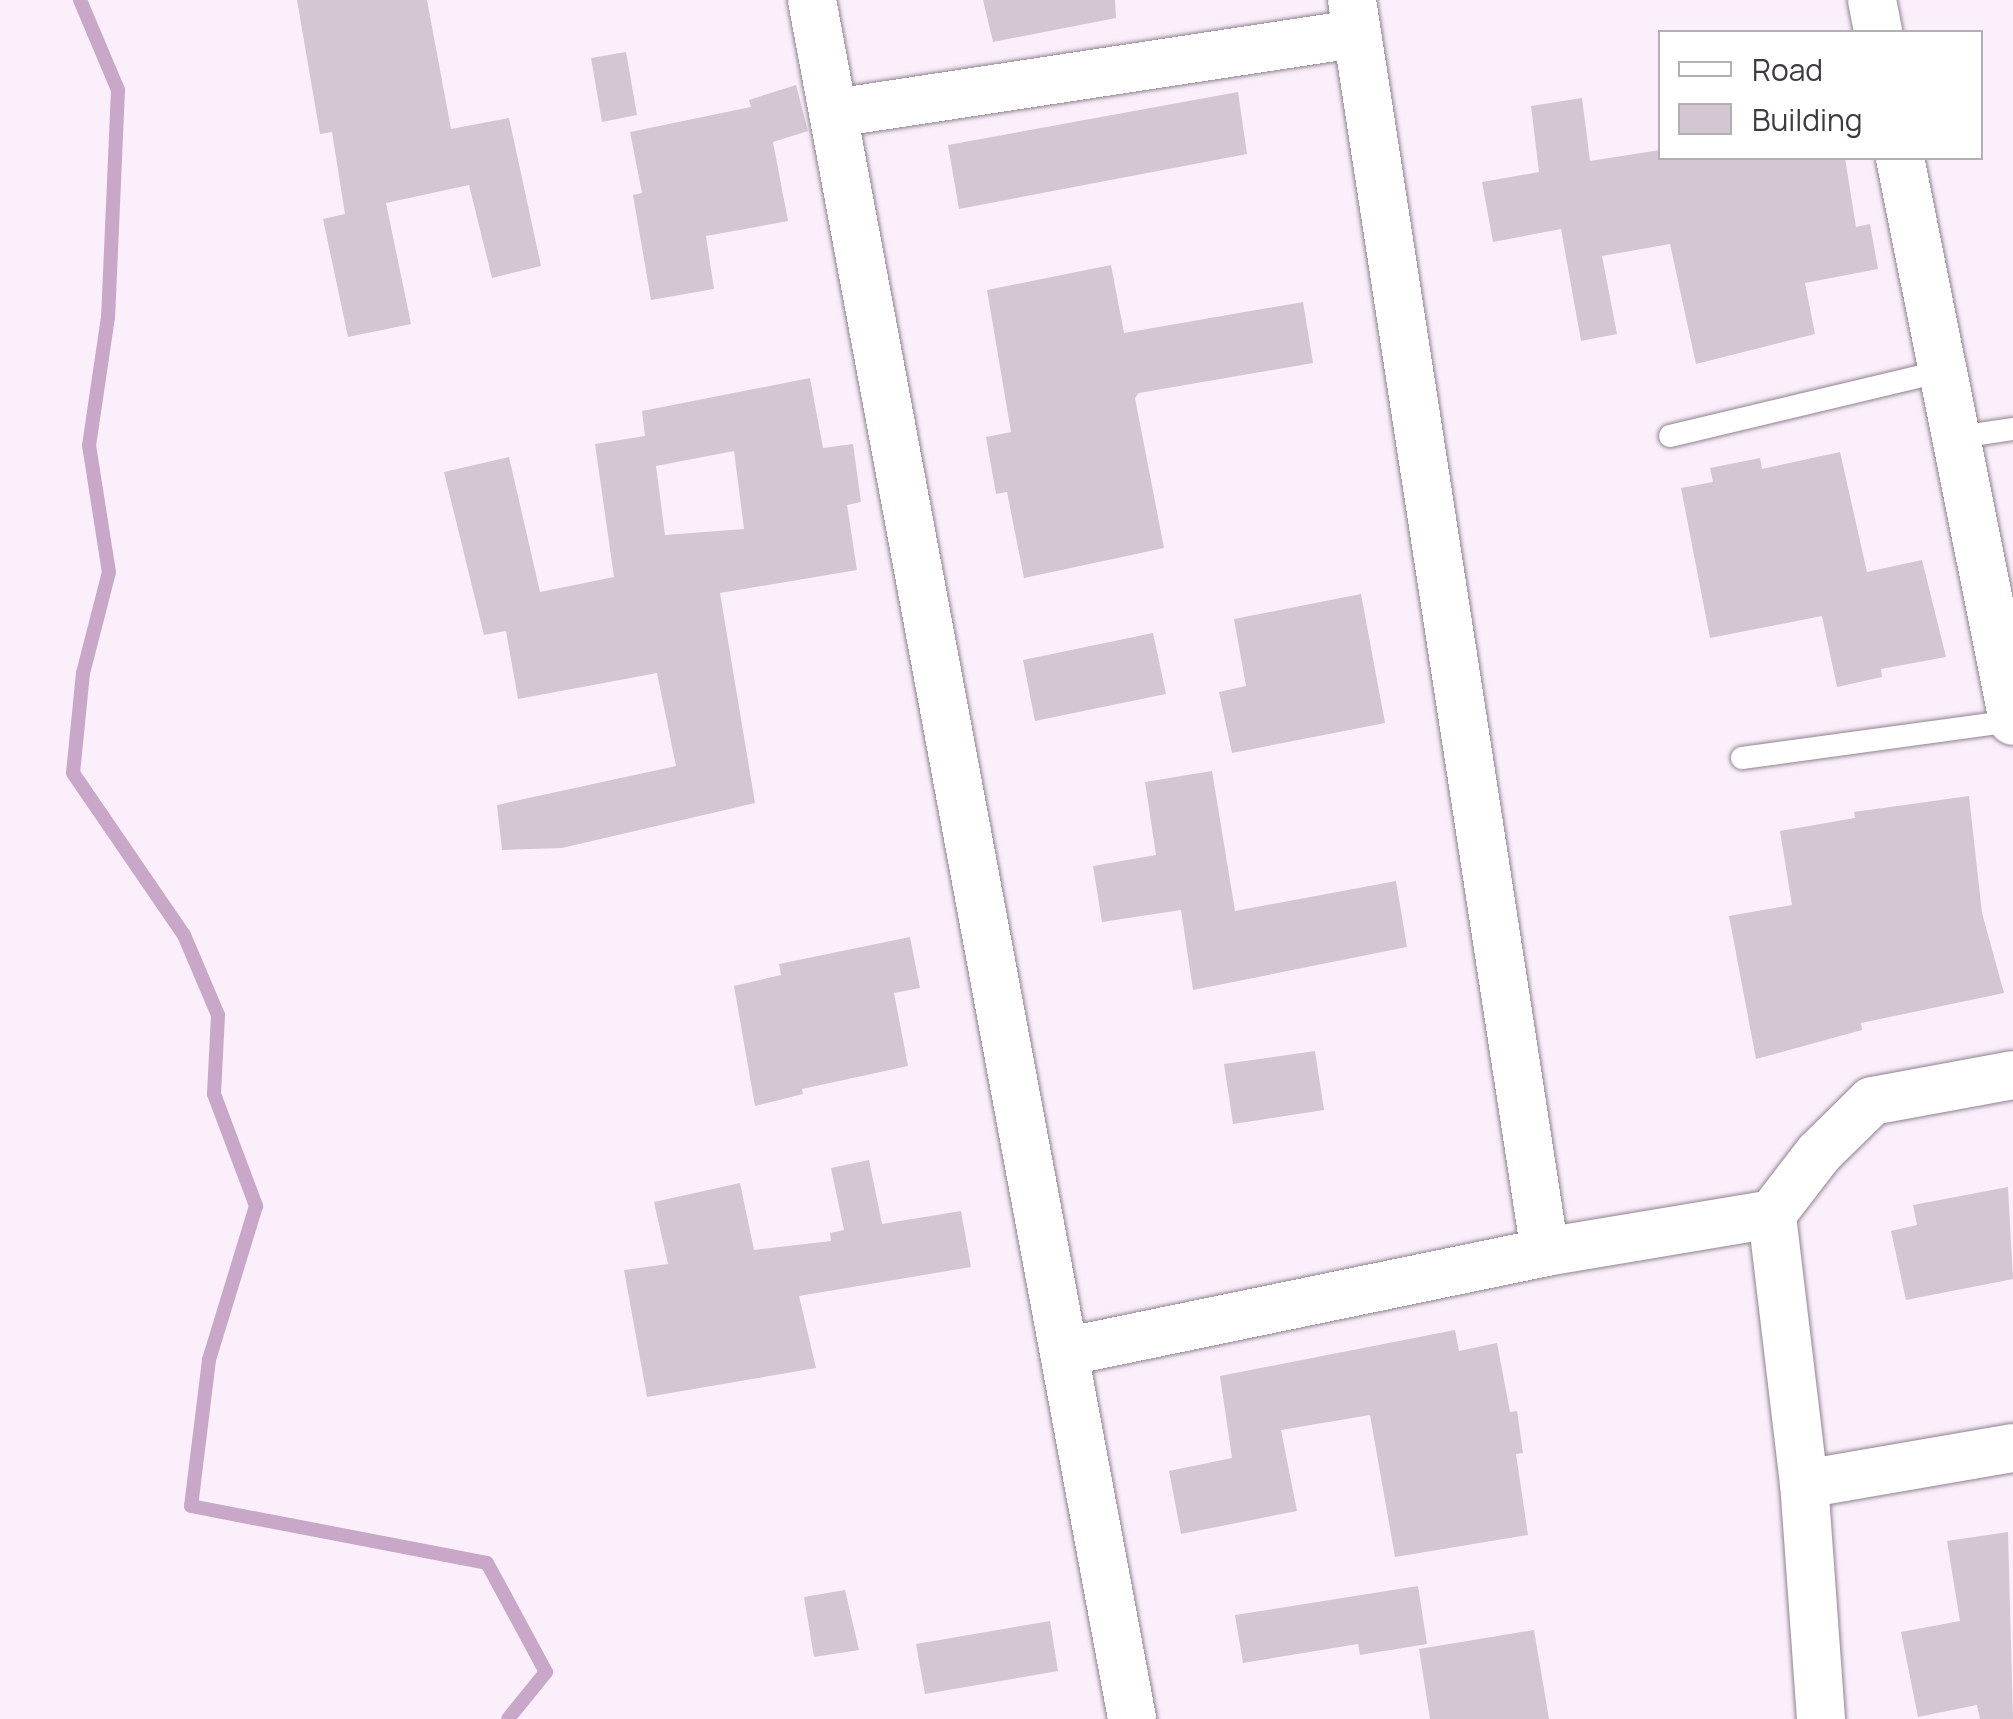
<!DOCTYPE html>
<style>
body{margin:0}
#map{position:relative;width:2013px;height:1719px;overflow:hidden;background:#fbeffb;font-family:Manrope,sans-serif}
div>[style]{position:absolute}
.stream>*{height:14px;margin:-7px;padding:0 7px;transform-origin:7px;border-radius:7px;background:#c8a7c9}
.building>*{inset:0;background:#d2c7d2}
.roads{filter:drop-shadow(0 0 2px #8d838d) drop-shadow(0 0 2px #8d838d)}
.lane>*{height:22px;margin:-11px;padding:0 11px;transform-origin:11px;border-radius:11px;background:#fff}
.street>*{height:48px;margin:-24px;padding:0 24px;transform-origin:24px;border-radius:24px;background:#fff}
span{translate:-50% -50%;white-space:nowrap;text-align:center;line-height:1.15;-webkit-text-stroke:8px #fff;paint-order:stroke}
.legend{position:absolute;left:1658px;top:30px;width:325px;height:130px;box-sizing:border-box;background:#fff;border:2px solid #b2b0b2;margin:0;padding:12px 18px;list-style:none;font-size:30px;color:#3e3a3e}
.legend li{display:flex;align-items:center;gap:20px;height:50px}
.legend b{width:50px;border:2px solid #b2b0b2}
</style>
<div id="map">
<div class="stream">
<i style="left:80px;top:0;width:98px;rotate:67.1deg"></i>
<i style="left:118px;top:90px;width:227px;rotate:92.5deg"></i>
<i style="left:108px;top:317px;width:129px;rotate:98.4deg"></i>
<i style="left:89px;top:445px;width:129px;rotate:81.1deg"></i>
<i style="left:109px;top:572px;width:104px;rotate:104.4deg"></i>
<i style="left:83px;top:673px;width:100px;rotate:95.7deg"></i>
<i style="left:73px;top:773px;width:196px;rotate:55.6deg"></i>
<i style="left:184px;top:935px;width:87px;rotate:67deg"></i>
<i style="left:218px;top:1015px;width:79px;rotate:92.9deg"></i>
<i style="left:214px;top:1094px;width:120px;rotate:69.4deg"></i>
<i style="left:256px;top:1206px;width:161px;rotate:107deg"></i>
<i style="left:209px;top:1360px;width:147px;rotate:97deg"></i>
<i style="left:191px;top:1506px;width:301px;rotate:10.9deg"></i>
<i style="left:487px;top:1563px;width:124px;rotate:61.6deg"></i>
<i style="left:546px;top:1672px;width:60px;rotate:129deg"></i>
</div>
<div class="building">
<i style="clip-path:polygon(297px 0,427px 0,451px 129px,509px 118px,541px 266px,492px 278px,469px 185px,386px 203px,411px 324px,348px 337px,323px 219px,345px 214px,332px 132px,320px 134px)"></i>
<i style="clip-path:polygon(983px 0,1115px 0,1116px 18px,993px 42px)"></i>
<i style="clip-path:polygon(626px 52px,637px 115px,602px 122px,591px 58px)"></i>
<i style="clip-path:polygon(796px 85px,808px 131px,773px 142px,788px 221px,706px 236px,714px 289px,651px 300px,633px 195px,642px 193px,630px 132px,751px 107px,749px 100px)"></i>
<i style="clip-path:polygon(1238px 92px,1247px 154px,959px 209px,948px 145px)"></i>
<i style="clip-path:polygon(1582px 98px,1590px 161px,1660px 150px,1660px 158px,1845px 158px,1856px 227px,1870px 224px,1878px 269px,1805px 283px,1815px 334px,1696px 364px,1670px 244px,1602px 256px,1617px 334px,1581px 341px,1561px 229px,1493px 242px,1482px 182px,1539px 172px,1531px 106px)"></i>
<i style="clip-path:polygon(1111px 265px,1124px 333px,1303px 302px,1313px 363px,1139px 393px,1135px 398px,1164px 548px,1024px 578px,1007px 492px,996px 494px,986px 437px,1011px 432px,987px 290px)"></i>
<i style="clip-path:polygon(evenodd,810px 378px,823px 448px,853px 444px,861px 502px,847px 505px,857px 570px,720px 593px,755px 803px,562px 848px,502px 850px,497px 805px,676px 766px,657px 673px,518px 699px,506px 631px,484px 635px,444px 472px,509px 457px,540px 592px,614px 577px,595px 444px,645px 436px,642px 411px,810px 378px,734px 451px,744px 529px,665px 535px,656px 466px,734px 451px)"></i>
<i style="clip-path:polygon(1840px 452px,1867px 572px,1922px 560px,1946px 657px,1881px 669px,1882px 677px,1837px 687px,1822px 616px,1710px 638px,1681px 488px,1713px 482px,1710px 468px,1760px 458px,1762px 469px)"></i>
<i style="clip-path:polygon(1361px 594px,1385px 723px,1232px 753px,1219px 692px,1246px 686px,1234px 619px)"></i>
<i style="clip-path:polygon(1153px 633px,1166px 694px,1035px 721px,1023px 660px)"></i>
<i style="clip-path:polygon(1212px 771px,1235px 911px,1396px 881px,1407px 947px,1193px 990px,1181px 910px,1102px 922px,1093px 866px,1156px 855px,1145px 782px)"></i>
<i style="clip-path:polygon(1969px 796px,1982px 913px,2004px 993px,1861px 1023px,1862px 1030px,1756px 1059px,1729px 916px,1792px 905px,1780px 831px,1855px 818px,1854px 812px)"></i>
<i style="clip-path:polygon(910px 937px,920px 988px,894px 993px,908px 1066px,802px 1089px,803px 1094px,755px 1106px,734px 986px,781px 975px,779px 964px)"></i>
<i style="clip-path:polygon(1315px 1051px,1324px 1110px,1233px 1124px,1224px 1064px)"></i>
<i style="clip-path:polygon(869px 1160px,882px 1224px,961px 1211px,971px 1267px,799px 1296px,816px 1368px,647px 1397px,624px 1270px,668px 1264px,654px 1202px,740px 1183px,754px 1250px,831px 1241px,830px 1233px,844px 1230px,831px 1168px)"></i>
<i style="clip-path:polygon(2008px 1187px,2013px 1279px,1906px 1300px,1891px 1231px,1917px 1225px,1913px 1205px)"></i>
<i style="clip-path:polygon(1455px 1330px,1459px 1351px,1497px 1343px,1510px 1412px,1517px 1411px,1523px 1453px,1516px 1454px,1528px 1535px,1395px 1557px,1370px 1415px,1281px 1430px,1297px 1511px,1181px 1534px,1169px 1471px,1232px 1458px,1220px 1376px)"></i>
<i style="clip-path:polygon(2008px 1532px,2013px 1719px,1980px 1719px,1977px 1705px,1918px 1717px,1901px 1632px,1960px 1621px,1947px 1541px)"></i>
<i style="clip-path:polygon(1418px 1586px,1427px 1644px,1360px 1655px,1358px 1644px,1243px 1663px,1235px 1615px)"></i>
<i style="clip-path:polygon(845px 1590px,859px 1650px,814px 1657px,804px 1597px)"></i>
<i style="clip-path:polygon(1050px 1621px,1058px 1671px,925px 1694px,916px 1644px)"></i>
<i style="clip-path:polygon(1534px 1630px,1549px 1719px,1430px 1719px,1419px 1649px)"></i>
</div>
<div class="roads">
<div class="lane">
<i style="left:1670px;top:436px;width:276px;rotate:-13.4deg"></i>
<i style="left:1953px;top:438px;width:61px;rotate:-8.5deg"></i>
<i style="left:1742px;top:758px;width:274px;rotate:-7.8deg"></i>
</div>
<div class="street">
<i style="left:812px;top:0;width:1749px;rotate:79.45deg"></i>
<i style="left:1352px;top:0;width:1267px;rotate:81.24deg"></i>
<i style="left:1872px;top:0;width:33px;rotate:79deg"></i>
<i style="left:835px;top:113px;width:525px;rotate:-8.65deg"></i>
<i style="left:1900px;top:158px;width:574px;rotate:78.65deg"></i>
<i style="left:1064px;top:1352px;width:491px;rotate:-11.7deg"></i>
<i style="left:1545px;top:1252px;width:230px;rotate:-9.5deg"></i>
<i style="left:1804px;top:1484px;width:212px;rotate:-9.8deg"></i>
<i style="left:1821px;top:1719px;width:236px;rotate:-94.1deg"></i>
<i style="left:1804px;top:1484px;width:272px;rotate:-96.8deg"></i>
<i style="left:1772px;top:1214px;width:77px;rotate:-52.4deg"></i>
<i style="left:1819px;top:1153px;width:74px;rotate:-44.5deg"></i>
<i style="left:1872px;top:1101px;width:143px;rotate:-10.4deg"></i>
</div>
</div>
<ul class="legend">
<li><b style="height:12px;background:#fff"></b>Road</li>
<li><b style="height:28px;background:#d2c7d2"></b>Building</li>
</ul>
</div>
